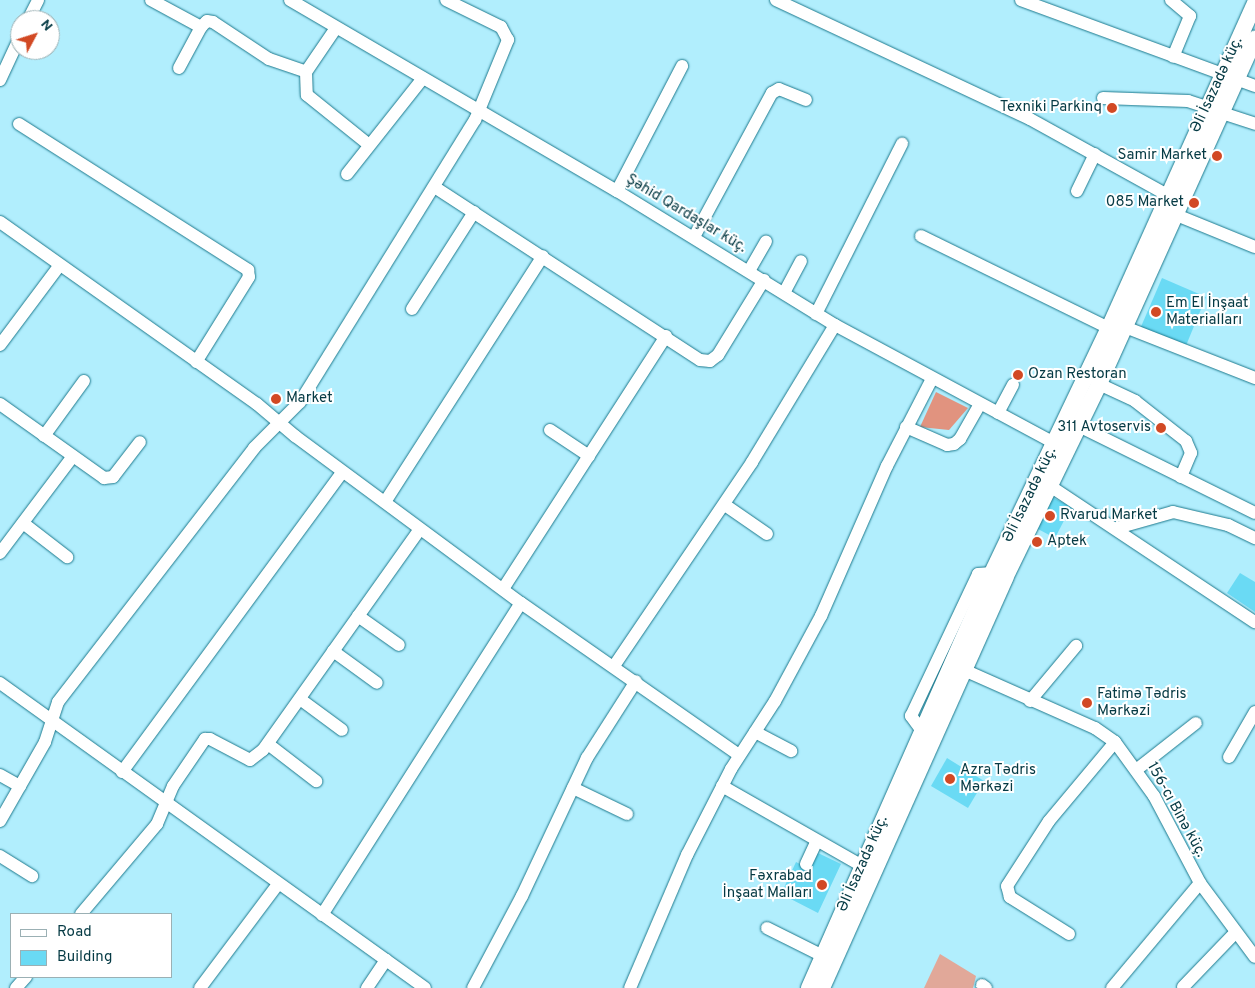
<!DOCTYPE html>
<meta charset="utf-8">
<style>
body{margin:0}
#map{position:relative;width:1255px;height:988px;overflow:hidden;background:#b1eefd;font-family:Overpass,sans-serif}
div>[style]{position:absolute}
.green>*{inset:0;background:#e1a899}
.forest>*{inset:0;background:#e1937f}
.building>*{inset:0;background:#6adaf4}
.roads{filter:drop-shadow(0 0 1px #1d798d) drop-shadow(0 0 1px #1d798d)}
.minor>*{height:12px;margin:-6px;padding:0 6px;transform-origin:6px;border-radius:6px;background:#fff}
.major>*{height:16px;margin:-8px;padding:0 8px;transform-origin:8px;border-radius:8px;background:#fff}
.dots>*{width:14px;height:14px;translate:-50% -50%;box-sizing:border-box;border:2px solid #fff;border-radius:50%}
span{translate:-50% -50%;white-space:nowrap;text-align:center;line-height:1.15;-webkit-text-stroke:4px #fff;paint-order:stroke}
.street-label{font-size:15px;color:#053a44}
.poi-label{font-size:15px;color:#053a44}
.right{translate:-100% -50%;text-align:right}
.left{translate:0 -50%;text-align:left}
.legend{position:absolute;left:10px;top:913px;width:162px;height:65px;box-sizing:border-box;background:#fff;border:1px solid #9bb0b4;margin:0;padding:6px 9px;list-style:none;font-size:15px;color:#053a44}
.legend li{display:flex;align-items:center;gap:10px;height:25px}
.legend b{width:25px;border:1px solid #9bb0b4}
.north{position:absolute;left:10px;top:10px;width:50px;height:50px;box-sizing:border-box;background:#fff;border:1px solid #9bb0b4;border-radius:50%;rotate:50deg;font-size:14px;font-weight:700;line-height:20px;text-align:center;color:#053a44}
.north::after{content:'';display:block;margin:auto;width:18px;height:22px;background:#d24924;clip-path:polygon(50% 0,100% 100%,50% 72%,0 100%)}
</style>
<div id="map">
<div class="green">
<i style="clip-path:polygon(940px 954px,976px 976px,973px 988px,924px 988px)"></i>
</div>
<div class="forest">
<i style="clip-path:polygon(936px 392px,968px 408px,949px 430px,920px 427px)"></i>
</div>
<div class="building">
<i style="clip-path:polygon(1162px 278px,1206px 297px,1185px 348px,1140px 329px)"></i>
<i style="clip-path:polygon(1052px 497px,1071px 507px,1055px 538px,1036px 528px)"></i>
<i style="clip-path:polygon(1240px 573px,1255px 582px,1255px 612px,1227px 593px)"></i>
<i style="clip-path:polygon(947px 758px,984px 781px,968px 808px,931px 786px)"></i>
<i style="clip-path:polygon(818px 853px,841px 864px,818px 913px,781px 894px,796px 862px,810px 869px)"></i>
</div>
<div class="roads">
<div class="minor">
<i style="left:151px;top:0;width:57px;rotate:28.4deg"></i>
<i style="left:201px;top:27px;width:8px;rotate:-45deg"></i>
<i style="left:207px;top:21px;width:6px;rotate:9deg"></i>
<i style="left:213px;top:22px;width:67px;rotate:33.5deg"></i>
<i style="left:269px;top:59px;width:39px;rotate:19deg"></i>
<i style="left:306px;top:72px;width:53px;rotate:-55.7deg"></i>
<i style="left:290px;top:0;width:379px;rotate:30.3deg"></i>
<i style="left:617px;top:191px;width:256px;rotate:31.6deg"></i>
<i style="left:835px;top:325px;width:258px;rotate:28.3deg"></i>
<i style="left:776px;top:0;width:280px;rotate:25.1deg"></i>
<i style="left:1030px;top:119px;width:157px;rotate:29deg"></i>
<i style="left:1021px;top:0;width:249px;rotate:20.2deg"></i>
<i style="left:1171px;top:0;width:25px;rotate:40deg"></i>
<i style="left:1190px;top:16px;width:44px;rotate:112.5deg"></i>
<i style="left:28px;top:20px;width:22px;rotate:-63deg"></i>
<i style="left:179px;top:68px;width:47px;rotate:-61.8deg"></i>
<i style="left:306px;top:72px;width:23px;rotate:88deg"></i>
<i style="left:307px;top:95px;width:78px;rotate:38.8deg"></i>
<i style="left:0;top:80px;width:47px;rotate:-65.1deg"></i>
<i style="left:1103px;top:98px;width:85px;rotate:2deg"></i>
<i style="left:1188px;top:101px;width:20px;rotate:18deg"></i>
<i style="left:1219px;top:112px;width:38px;rotate:18deg"></i>
<i style="left:19px;top:124px;width:272px;rotate:32.5deg"></i>
<i style="left:248px;top:270px;width:7px;rotate:82deg"></i>
<i style="left:249px;top:277px;width:100px;rotate:121.9deg"></i>
<i style="left:347px;top:174px;width:122px;rotate:-51.6deg"></i>
<i style="left:436px;top:188px;width:315px;rotate:33.1deg"></i>
<i style="left:700px;top:360px;width:10px;rotate:6deg"></i>
<i style="left:710px;top:361px;width:10px;rotate:-37deg"></i>
<i style="left:718px;top:355px;width:88px;rotate:-58.5deg"></i>
<i style="left:617px;top:191px;width:141px;rotate:-62.5deg"></i>
<i style="left:1077px;top:191px;width:41px;rotate:-64.1deg"></i>
<i style="left:1174px;top:214px;width:87px;rotate:22.2deg"></i>
<i style="left:0;top:222px;width:315px;rotate:35.3deg"></i>
<i style="left:257px;top:404px;width:50px;rotate:40.1deg"></i>
<i style="left:295px;top:436px;width:281px;rotate:36.5deg"></i>
<i style="left:521px;top:603px;width:266px;rotate:34.9deg"></i>
<i style="left:921px;top:236px;width:209px;rotate:26.1deg"></i>
<i style="left:694px;top:237px;width:164px;rotate:-61.6deg"></i>
<i style="left:772px;top:93px;width:8px;rotate:-30deg"></i>
<i style="left:779px;top:89px;width:29px;rotate:22deg"></i>
<i style="left:749px;top:271px;width:34px;rotate:-60deg"></i>
<i style="left:784px;top:293px;width:36px;rotate:-62deg"></i>
<i style="left:412px;top:309px;width:115px;rotate:-57.4deg"></i>
<i style="left:816px;top:314px;width:191px;rotate:-63.2deg"></i>
<i style="left:1125px;top:327px;width:140px;rotate:21.4deg"></i>
<i style="left:0;top:345px;width:99px;rotate:-53.2deg"></i>
<i style="left:1099px;top:384px;width:40px;rotate:25deg"></i>
<i style="left:1135px;top:401px;width:65px;rotate:38.1deg"></i>
<i style="left:1186px;top:441px;width:13px;rotate:67deg"></i>
<i style="left:1191px;top:453px;width:26px;rotate:113deg"></i>
<i style="left:0;top:404px;width:128px;rotate:35.4deg"></i>
<i style="left:104px;top:478px;width:9px;rotate:-6deg"></i>
<i style="left:113px;top:477px;width:44px;rotate:-52.4deg"></i>
<i style="left:998px;top:413px;width:32px;rotate:-62deg"></i>
<i style="left:1079px;top:426px;width:196px;rotate:26.3deg"></i>
<i style="left:906px;top:427px;width:45px;rotate:23.7deg"></i>
<i style="left:947px;top:445px;width:7px;rotate:-8deg"></i>
<i style="left:954px;top:444px;width:8px;rotate:-40deg"></i>
<i style="left:960px;top:439px;width:40px;rotate:-60.3deg"></i>
<i style="left:550px;top:430px;width:47px;rotate:33.7deg"></i>
<i style="left:44px;top:436px;width:68px;rotate:-54deg"></i>
<i style="left:1050px;top:486px;width:246px;rotate:33.6deg"></i>
<i style="left:385px;top:502px;width:292px;rotate:-57.3deg"></i>
<i style="left:725px;top:505px;width:51px;rotate:34.6deg"></i>
<i style="left:23px;top:523px;width:56px;rotate:37.7deg"></i>
<i style="left:1117px;top:528px;width:58px;rotate:-15.9deg"></i>
<i style="left:1173px;top:512px;width:57px;rotate:13.3deg"></i>
<i style="left:1228px;top:525px;width:30px;rotate:26deg"></i>
<i style="left:0;top:553px;width:121px;rotate:-53deg"></i>
<i style="left:503px;top:589px;width:301px;rotate:-57.2deg"></i>
<i style="left:358px;top:616px;width:50px;rotate:35.3deg"></i>
<i style="left:333px;top:651px;width:54px;rotate:36deg"></i>
<i style="left:614px;top:666px;width:246px;rotate:-55.9deg"></i>
<i style="left:752px;top:462px;width:160px;rotate:-58.8deg"></i>
<i style="left:964px;top:670px;width:143px;rotate:23.9deg"></i>
<i style="left:1095px;top:728px;width:24px;rotate:35deg"></i>
<i style="left:1115px;top:742px;width:67px;rotate:54.2deg"></i>
<i style="left:1154px;top:796px;width:98px;rotate:62.1deg"></i>
<i style="left:1200px;top:883px;width:92px;rotate:53.4deg"></i>
<i style="left:0;top:683px;width:523px;rotate:35.67deg"></i>
<i style="left:300px;top:699px;width:52px;rotate:36.4deg"></i>
<i style="left:1030px;top:701px;width:72px;rotate:-50.1deg"></i>
<i style="left:922px;top:731px;width:19px;rotate:-126deg"></i>
<i style="left:911px;top:716px;width:157px;rotate:-64.7deg"></i>
<i style="left:978px;top:574px;width:14px;rotate:-4deg"></i>
<i style="left:755px;top:732px;width:41px;rotate:27.8deg"></i>
<i style="left:268px;top:744px;width:61px;rotate:37.6deg"></i>
<i style="left:1229px;top:757px;width:52px;rotate:-60deg"></i>
<i style="left:1136px;top:770px;width:76px;rotate:-38.1deg"></i>
<i style="left:122px;top:772px;width:372px;rotate:-53.7deg"></i>
<i style="left:0;top:775px;width:23px;rotate:29deg"></i>
<i style="left:722px;top:786px;width:161px;rotate:29.7deg"></i>
<i style="left:573px;top:788px;width:60px;rotate:25.7deg"></i>
<i style="left:0;top:821px;width:91px;rotate:-60.3deg"></i>
<i style="left:45px;top:742px;width:42px;rotate:-72deg"></i>
<i style="left:58px;top:702px;width:321px;rotate:-52.3deg"></i>
<i style="left:254px;top:448px;width:65px;rotate:-45deg"></i>
<i style="left:300px;top:402px;width:332px;rotate:-58.2deg"></i>
<i style="left:475px;top:120px;width:87px;rotate:-67.6deg"></i>
<i style="left:508px;top:40px;width:15px;rotate:-118deg"></i>
<i style="left:501px;top:27px;width:61px;rotate:-153.9deg"></i>
<i style="left:0;top:856px;width:38px;rotate:32deg"></i>
<i style="left:806px;top:864px;width:23px;rotate:-65deg"></i>
<i style="left:81px;top:914px;width:118px;rotate:-49.8deg"></i>
<i style="left:157px;top:824px;width:41px;rotate:-67.2deg"></i>
<i style="left:173px;top:786px;width:57px;rotate:-55.8deg"></i>
<i style="left:205px;top:739px;width:5px"></i>
<i style="left:210px;top:739px;width:45px;rotate:27.7deg"></i>
<i style="left:250px;top:760px;width:16px;rotate:-38deg"></i>
<i style="left:263px;top:750px;width:271px;rotate:-54.6deg"></i>
<i style="left:322px;top:915px;width:370px;rotate:-57.5deg"></i>
<i style="left:767px;top:928px;width:63px;rotate:26.6deg"></i>
<i style="left:1069px;top:934px;width:70px;rotate:-147.9deg"></i>
<i style="left:1010px;top:897px;width:11px;rotate:-105deg"></i>
<i style="left:1007px;top:886px;width:77px;rotate:-57.1deg"></i>
<i style="left:1049px;top:821px;width:103px;rotate:-50.1deg"></i>
<i style="left:982px;top:985px;width:5px;rotate:37deg"></i>
<i style="left:1183px;top:987px;width:76px;rotate:-46.1deg"></i>
<i style="left:16px;top:988px;width:15px;rotate:-48deg"></i>
<i style="left:200px;top:988px;width:130px;rotate:-53.1deg"></i>
<i style="left:367px;top:988px;width:34px;rotate:-56deg"></i>
<i style="left:473px;top:988px;width:104px;rotate:-62deg"></i>
<i style="left:522px;top:896px;width:153px;rotate:-64.8deg"></i>
<i style="left:587px;top:758px;width:91px;rotate:-57.5deg"></i>
<i style="left:630px;top:988px;width:145px;rotate:-66.8deg"></i>
<i style="left:687px;top:855px;width:97px;rotate:-62.9deg"></i>
<i style="left:731px;top:769px;width:81px;rotate:-57.1deg"></i>
<i style="left:775px;top:701px;width:97px;rotate:-61.6deg"></i>
<i style="left:821px;top:616px;width:164px;rotate:-66.3deg"></i>
<i style="left:887px;top:466px;width:98px;rotate:-62.7deg"></i>
<i style="left:1112px;top:988px;width:137px;rotate:-50deg"></i>
</div>
<div class="major">
<i style="left:809px;top:988px;width:454px;rotate:-66.2deg"></i>
<i style="left:992px;top:573px;width:272px;rotate:-64.5deg"></i>
<i style="left:1109px;top:328px;width:356px;rotate:-65.8deg"></i>
<i style="left:822px;top:988px;width:449px;rotate:-65.9deg"></i>
<i style="left:1005px;top:578px;width:216px;rotate:-64.1deg"></i>
<i style="left:1099px;top:384px;width:379px;rotate:-65.7deg"></i>
</div>
</div>
<div class="dots">
<i style="left:1112px;top:108px;background:#d24924"></i>
<i style="left:1217px;top:156px;background:#d24924"></i>
<i style="left:1194px;top:203px;background:#d24924"></i>
<i style="left:1156px;top:312px;background:#d24924"></i>
<i style="left:1018px;top:375px;background:#d24924"></i>
<i style="left:276px;top:399px;background:#d24924"></i>
<i style="left:1161px;top:428px;background:#d24924"></i>
<i style="left:1050px;top:516px;background:#d24924"></i>
<i style="left:1037px;top:542px;background:#d24924"></i>
<i style="left:1087px;top:703px;background:#d24924"></i>
<i style="left:950px;top:779px;background:#d24924"></i>
<i style="left:822px;top:885px;background:#d24924"></i>
</div>
<div class="street-label">
<span style="left:1217px;top:85px;rotate:-65deg">Əli İsazadə küç.</span>
<span style="left:686px;top:214px;rotate:31deg">Şəhid Qardaşlar küç.</span>
<span style="left:1030px;top:495px;rotate:-64deg">Əli İsazadə küç.</span>
<span style="left:1176px;top:810px;rotate:61deg">156-cı Binə küç.</span>
<span style="left:863px;top:864px;rotate:-66deg">Əli İsazadə küç.</span>
</div>
<div class="poi-label">
<span class="right" style="left:1102px;top:108px">Texniki Parkinq</span>
<span class="right" style="left:1207px;top:156px">Samir Market</span>
<span class="right" style="left:1184px;top:203px">085 Market</span>
<span class="left" style="left:1166px;top:312px">Em El İnşaat<br>Materialları</span>
<span class="left" style="left:1028px;top:375px">Ozan Restoran</span>
<span class="left" style="left:286px;top:399px">Market</span>
<span class="right" style="left:1151px;top:428px">311 Avtoservis</span>
<span class="left" style="left:1060px;top:516px">Rvarud Market</span>
<span class="left" style="left:1047px;top:542px">Aptek</span>
<span class="left" style="left:1097px;top:703px">Fatimə Tədris<br>Mərkəzi</span>
<span class="left" style="left:960px;top:779px">Azra Tədris<br>Mərkəzi</span>
<span class="right" style="left:812px;top:885px">Fəxrabad<br>İnşaat Malları</span>
</div>
<ul class="legend">
<li><b style="height:6px;background:#fff"></b>Road</li>
<li><b style="height:14px;background:#6adaf4"></b>Building</li>
</ul>
<div class="north">N</div>
</div>
